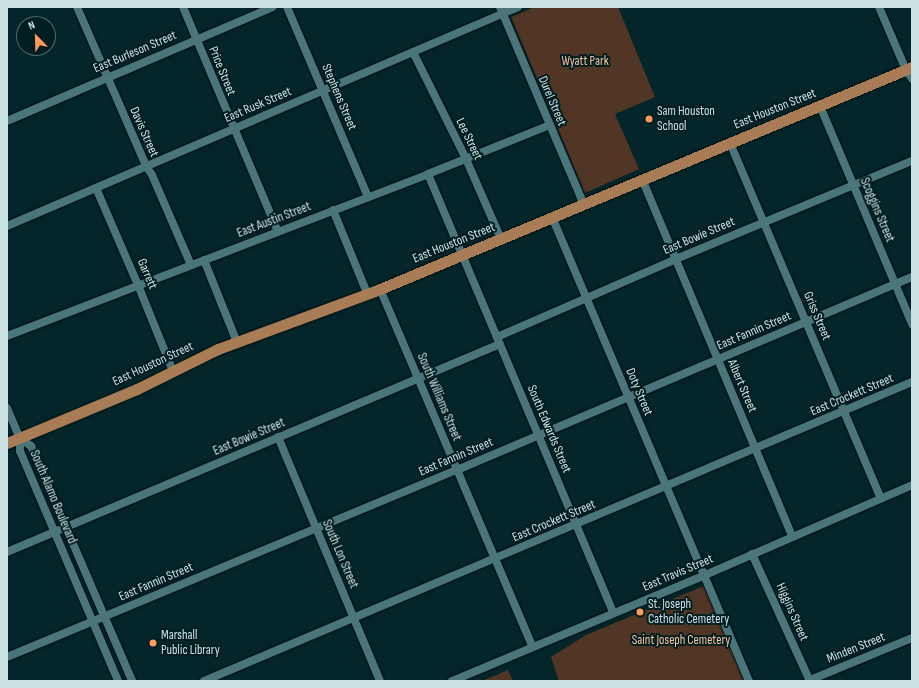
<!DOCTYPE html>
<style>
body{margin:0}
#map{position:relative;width:919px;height:688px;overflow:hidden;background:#04262a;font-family:"Sofia Sans Condensed",sans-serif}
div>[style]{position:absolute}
.green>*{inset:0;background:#513525}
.roads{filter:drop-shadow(0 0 1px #000e11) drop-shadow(0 0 1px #000e11)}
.minor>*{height:8px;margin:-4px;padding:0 4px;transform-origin:4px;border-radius:4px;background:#4a757b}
.major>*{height:11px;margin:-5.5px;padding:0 5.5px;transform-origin:5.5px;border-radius:5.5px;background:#a87c55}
.dots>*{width:11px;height:11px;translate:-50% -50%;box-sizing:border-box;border:2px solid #001d20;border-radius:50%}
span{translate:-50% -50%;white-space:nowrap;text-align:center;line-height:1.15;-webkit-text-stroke:4px #001d20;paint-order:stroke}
.street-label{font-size:13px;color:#cbe2e5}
.park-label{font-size:13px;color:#fcc3a1}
.poi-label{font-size:13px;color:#cbe2e5}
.left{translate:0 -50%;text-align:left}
.frame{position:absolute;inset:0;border:8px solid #cbe2e5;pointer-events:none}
.north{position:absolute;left:16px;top:16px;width:40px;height:40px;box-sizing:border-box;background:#001d20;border:1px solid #516c6f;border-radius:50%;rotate:337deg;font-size:11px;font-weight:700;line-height:16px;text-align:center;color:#cbe2e5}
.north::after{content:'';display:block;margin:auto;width:14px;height:18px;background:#ff9b5a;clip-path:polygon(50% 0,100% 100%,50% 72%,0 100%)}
</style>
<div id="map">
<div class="green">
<i style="clip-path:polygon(535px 7px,618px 7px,655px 97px,615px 114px,639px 169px,585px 193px,511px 17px)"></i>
<i style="clip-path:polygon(704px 586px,744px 681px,559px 681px,551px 657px,586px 635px)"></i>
<i style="clip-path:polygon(508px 670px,513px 681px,482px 681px)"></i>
</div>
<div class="roads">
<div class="minor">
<i style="left:77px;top:7px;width:173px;rotate:66.5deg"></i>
<i style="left:146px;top:166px;width:11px;rotate:56deg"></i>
<i style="left:152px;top:175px;width:98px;rotate:66.6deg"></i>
<i style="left:183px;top:7px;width:244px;rotate:67.1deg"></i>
<i style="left:287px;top:7px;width:207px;rotate:66.9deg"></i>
<i style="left:500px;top:7px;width:213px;rotate:67deg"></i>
<i style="left:879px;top:7px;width:69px;rotate:66.8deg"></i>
<i style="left:906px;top:70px;width:11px;rotate:56deg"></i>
<i style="left:413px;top:52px;width:119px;rotate:63.6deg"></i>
<i style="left:466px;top:159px;width:87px;rotate:66.4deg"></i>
<i style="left:820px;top:106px;width:237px;rotate:67.1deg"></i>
<i style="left:7px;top:121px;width:289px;rotate:-23.2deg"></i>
<i style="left:730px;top:143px;width:386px;rotate:67deg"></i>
<i style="left:428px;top:174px;width:476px;rotate:67.1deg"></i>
<i style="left:642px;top:179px;width:387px;rotate:67.2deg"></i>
<i style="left:96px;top:188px;width:106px;rotate:66.6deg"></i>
<i style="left:138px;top:285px;width:93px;rotate:67.9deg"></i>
<i style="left:333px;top:210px;width:90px;rotate:67.7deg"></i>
<i style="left:552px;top:217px;width:504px;rotate:67deg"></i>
<i style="left:7px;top:226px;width:556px;rotate:-23.2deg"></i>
<i style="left:204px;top:260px;width:88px;rotate:68.1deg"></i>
<i style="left:380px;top:289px;width:389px;rotate:66.9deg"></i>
<i style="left:7px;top:336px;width:451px;rotate:-21deg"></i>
<i style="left:428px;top:174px;width:131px;rotate:-21.9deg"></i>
<i style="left:497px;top:337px;width:195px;rotate:-23.5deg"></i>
<i style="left:676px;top:259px;width:256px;rotate:-22.6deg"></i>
<i style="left:7px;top:408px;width:33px;rotate:67deg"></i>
<i style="left:20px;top:438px;width:13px;rotate:90deg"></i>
<i style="left:20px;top:451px;width:250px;rotate:66.9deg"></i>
<i style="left:278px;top:437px;width:264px;rotate:67.3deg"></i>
<i style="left:20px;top:438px;width:14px;rotate:36deg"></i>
<i style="left:31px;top:446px;width:256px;rotate:66.7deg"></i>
<i style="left:7px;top:552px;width:535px;rotate:-22.88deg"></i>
<i style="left:752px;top:554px;width:140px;rotate:65.5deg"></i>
<i style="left:7px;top:657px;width:487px;rotate:-22.6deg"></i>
<i style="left:457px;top:470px;width:494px;rotate:-23deg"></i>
<i style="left:810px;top:680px;width:110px;rotate:-22.4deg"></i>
<i style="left:204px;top:681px;width:769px;rotate:-22.9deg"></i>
<i style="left:452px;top:681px;width:272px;rotate:-22.7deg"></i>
<i style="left:703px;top:576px;width:228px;rotate:-23.5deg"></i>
</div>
<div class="major">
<i style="left:7px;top:443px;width:141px;rotate:-22.6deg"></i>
<i style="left:137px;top:389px;width:90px;rotate:-26.3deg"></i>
<i style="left:218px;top:349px;width:173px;rotate:-20.3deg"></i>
<i style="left:380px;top:289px;width:576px;rotate:-22.65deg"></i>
</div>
</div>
<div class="dots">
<i style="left:649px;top:119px;background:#ff9b5a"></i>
<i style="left:640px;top:612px;background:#ff9b5a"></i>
<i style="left:153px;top:643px;background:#ff9b5a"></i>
</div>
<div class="street-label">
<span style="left:135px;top:52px;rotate:-23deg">East Burleson Street</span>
<span style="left:222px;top:71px;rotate:68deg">Price Street</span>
<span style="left:339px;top:97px;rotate:67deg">Stephens Street</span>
<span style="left:552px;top:101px;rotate:67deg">Durel Street</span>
<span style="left:258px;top:105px;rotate:-23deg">East Rusk Street</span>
<span style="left:775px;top:109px;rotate:-22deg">East Houston Street</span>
<span style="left:144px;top:132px;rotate:66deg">Davis Street</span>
<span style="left:469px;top:139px;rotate:64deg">Lee Street</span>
<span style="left:877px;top:210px;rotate:67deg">Scoggins Street</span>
<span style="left:274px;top:220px;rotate:-21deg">East Austin Street</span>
<span style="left:699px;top:236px;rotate:-23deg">East Bowie Street</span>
<span style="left:454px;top:243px;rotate:-22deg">East Houston Street</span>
<span style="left:147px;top:274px;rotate:67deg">Garrett</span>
<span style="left:817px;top:316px;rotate:67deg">Griss Street</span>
<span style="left:754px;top:331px;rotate:-23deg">East Fannin Street</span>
<span style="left:153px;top:364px;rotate:-25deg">East Houston Street</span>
<span style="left:742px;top:386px;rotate:67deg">Albert Street</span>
<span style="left:639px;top:392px;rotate:67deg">Doty Street</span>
<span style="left:852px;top:395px;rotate:-23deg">East Crockett Street</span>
<span style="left:439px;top:397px;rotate:67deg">South Williams Street</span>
<span style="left:549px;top:429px;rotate:67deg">South Edwards Street</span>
<span style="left:249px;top:437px;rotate:-23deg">East Bowie Street</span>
<span style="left:456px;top:457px;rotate:-23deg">East Fannin Street</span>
<span style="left:53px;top:497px;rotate:67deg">South Alamo Boulevard</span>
<span style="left:554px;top:521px;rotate:-23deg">East Crockett Street</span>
<span style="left:340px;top:554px;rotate:67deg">South Lon Street</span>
<span style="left:678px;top:573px;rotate:-23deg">East Travis Street</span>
<span style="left:156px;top:582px;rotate:-23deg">East Fannin Street</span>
<span style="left:792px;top:612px;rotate:66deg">Higgins Street</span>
<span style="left:856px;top:648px;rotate:-22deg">Minden Street</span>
</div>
<div class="park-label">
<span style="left:585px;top:61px">Wyatt Park</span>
<span style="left:681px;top:640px">Saint Joseph Cemetery</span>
</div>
<div class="poi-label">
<span class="left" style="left:657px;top:119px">Sam Houston<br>School</span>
<span class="left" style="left:648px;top:612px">St. Joseph<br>Catholic Cemetery</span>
<span class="left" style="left:161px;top:643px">Marshall<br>Public Library</span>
</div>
<div class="frame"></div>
<div class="north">N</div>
</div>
